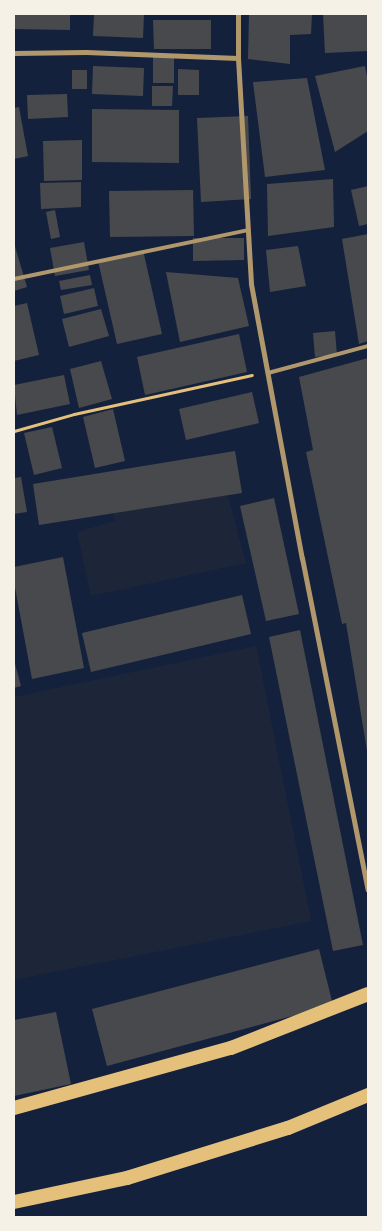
<!DOCTYPE html>
<style>
body{margin:0}
#map{position:relative;width:382px;height:1231px;overflow:hidden;background:#14213d;font-family:Georgia,serif}
div>[style]{position:absolute}
.green>*{inset:0;background:#1d2539}
.building>*{inset:0;background:#48494c}
.path>*{height:3px;margin:-1.5px;padding:0 1.5px;transform-origin:1.5px;border-radius:1.5px;background:#e5c07b}
.service>*{height:4px;margin:-2px;padding:0 2px;transform-origin:2px;border-radius:2px;background:#b1986c}
.minor>*{height:5px;margin:-2.5px;padding:0 2.5px;transform-origin:2.5px;border-radius:2.5px;background:#b1986c}
.trunk>*{height:14px;margin:-7px;padding:0 7px;transform-origin:7px;border-radius:7px;background:#e5c07b}
span{translate:-50% -50%;white-space:nowrap;text-align:center;line-height:1.15;-webkit-text-stroke:4px #f6f1e7;paint-order:stroke}
.frame{position:absolute;inset:0;border:15px solid #f6f1e7;pointer-events:none}
</style>
<div id="map">
<div class="green">
<i style="clip-path:polygon(221px 471px,246px 563px,91px 596px,77px 532px,115px 521px,109px 496px)"></i>
<i style="clip-path:polygon(256px 646px,311px 921px,14px 980px,14px 697px)"></i>
</div>
<div class="building">
<i style="clip-path:polygon(14px 14px,70px 14px,70px 30px,14px 29px)"></i>
<i style="clip-path:polygon(94px 14px,144px 14px,143px 38px,93px 36px)"></i>
<i style="clip-path:polygon(249px 14px,312px 14px,311px 34px,290px 35px,290px 64px,248px 59px)"></i>
<i style="clip-path:polygon(323px 14px,368px 14px,368px 51px,325px 53px)"></i>
<i style="clip-path:polygon(153px 20px,211px 20px,211px 49px,154px 49px)"></i>
<i style="clip-path:polygon(153px 57px,174px 57px,174px 83px,153px 83px)"></i>
<i style="clip-path:polygon(93px 66px,144px 68px,143px 96px,92px 94px)"></i>
<i style="clip-path:polygon(365px 66px,368px 82px,368px 131px,335px 152px,315px 76px)"></i>
<i style="clip-path:polygon(178px 69px,199px 70px,199px 95px,178px 95px)"></i>
<i style="clip-path:polygon(72px 70px,87px 70px,87px 89px,72px 89px)"></i>
<i style="clip-path:polygon(307px 78px,325px 170px,265px 177px,253px 82px)"></i>
<i style="clip-path:polygon(152px 86px,173px 86px,172px 106px,152px 106px)"></i>
<i style="clip-path:polygon(67px 94px,68px 117px,28px 119px,27px 95px)"></i>
<i style="clip-path:polygon(19px 107px,28px 156px,14px 159px,14px 108px)"></i>
<i style="clip-path:polygon(92px 109px,179px 110px,179px 163px,92px 162px)"></i>
<i style="clip-path:polygon(248px 116px,251px 199px,201px 202px,197px 118px)"></i>
<i style="clip-path:polygon(82px 140px,82px 180px,44px 181px,43px 141px)"></i>
<i style="clip-path:polygon(333px 179px,334px 227px,268px 236px,267px 184px)"></i>
<i style="clip-path:polygon(81px 182px,81px 207px,41px 209px,40px 183px)"></i>
<i style="clip-path:polygon(368px 186px,368px 224px,359px 226px,351px 190px)"></i>
<i style="clip-path:polygon(193px 190px,194px 236px,110px 237px,109px 191px)"></i>
<i style="clip-path:polygon(55px 210px,60px 237px,51px 239px,46px 212px)"></i>
<i style="clip-path:polygon(368px 234px,368px 341px,359px 344px,342px 239px)"></i>
<i style="clip-path:polygon(193px 238px,244px 238px,244px 260px,193px 261px)"></i>
<i style="clip-path:polygon(84px 242px,89px 270px,55px 276px,50px 248px)"></i>
<i style="clip-path:polygon(14px 243px,27px 287px,14px 291px)"></i>
<i style="clip-path:polygon(298px 246px,306px 286px,270px 292px,266px 250px)"></i>
<i style="clip-path:polygon(143px 250px,162px 334px,117px 344px,98px 261px)"></i>
<i style="clip-path:polygon(166px 272px,238px 278px,249px 326px,180px 342px)"></i>
<i style="clip-path:polygon(90px 275px,92px 285px,61px 290px,59px 281px)"></i>
<i style="clip-path:polygon(94px 288px,98px 306px,64px 314px,60px 296px)"></i>
<i style="clip-path:polygon(27px 303px,39px 355px,14px 361px,14px 306px)"></i>
<i style="clip-path:polygon(101px 309px,109px 336px,69px 347px,62px 319px)"></i>
<i style="clip-path:polygon(335px 331px,337px 355px,315px 357px,313px 333px)"></i>
<i style="clip-path:polygon(239px 334px,247px 372px,145px 395px,137px 357px)"></i>
<i style="clip-path:polygon(368px 358px,368px 750px,367px 751px,346px 623px,342px 624px,306px 452px,313px 450px,299px 377px)"></i>
<i style="clip-path:polygon(101px 361px,112px 399px,79px 408px,70px 369px)"></i>
<i style="clip-path:polygon(64px 375px,70px 404px,17px 415px,14px 385px)"></i>
<i style="clip-path:polygon(252px 392px,259px 423px,186px 440px,179px 409px)"></i>
<i style="clip-path:polygon(113px 409px,125px 461px,95px 468px,83px 417px)"></i>
<i style="clip-path:polygon(52px 427px,62px 468px,34px 475px,24px 433px)"></i>
<i style="clip-path:polygon(235px 451px,242px 493px,39px 525px,33px 484px)"></i>
<i style="clip-path:polygon(21px 477px,27px 512px,14px 514px,14px 478px)"></i>
<i style="clip-path:polygon(274px 498px,299px 614px,266px 621px,240px 506px)"></i>
<i style="clip-path:polygon(63px 557px,84px 668px,32px 679px,14px 582px,14px 567px)"></i>
<i style="clip-path:polygon(242px 595px,251px 634px,91px 672px,82px 633px)"></i>
<i style="clip-path:polygon(300px 630px,363px 945px,333px 951px,269px 637px)"></i>
<i style="clip-path:polygon(14px 660px,21px 686px,14px 688px)"></i>
<i style="clip-path:polygon(319px 949px,333px 1005px,107px 1066px,92px 1009px)"></i>
<i style="clip-path:polygon(56px 1012px,71px 1084px,14px 1096px,14px 1020px)"></i>
</div>
<div class="path">
<i style="left:14px;top:431px;width:62px;rotate:-15.8deg"></i>
<i style="left:74px;top:414px;width:182px;rotate:-12.4deg"></i>
</div>
<div class="service">
<i style="left:14px;top:279px;width:239px;rotate:-11.8deg"></i>
<i style="left:268px;top:373px;width:104px;rotate:-15.1deg"></i>
</div>
<div class="minor">
<i style="left:238px;top:14px;width:44px;rotate:90deg"></i>
<i style="left:238px;top:58px;width:226px;rotate:86.7deg"></i>
<i style="left:251px;top:284px;width:279px;rotate:79.5deg"></i>
<i style="left:302px;top:558px;width:338px;rotate:78.8deg"></i>
<i style="left:14px;top:53px;width:72px;rotate:-0.8deg"></i>
<i style="left:86px;top:52px;width:152px;rotate:2.3deg"></i>
</div>
<div class="trunk">
<i style="left:14px;top:1108px;width:225px;rotate:-15.5deg"></i>
<i style="left:231px;top:1048px;width:147px;rotate:-21.5deg"></i>
<i style="left:14px;top:1202px;width:116px;rotate:-12deg"></i>
<i style="left:127px;top:1178px;width:169px;rotate:-17.3deg"></i>
<i style="left:288px;top:1128px;width:87px;rotate:-22.4deg"></i>
</div>
<div class="frame"></div>
</div>
